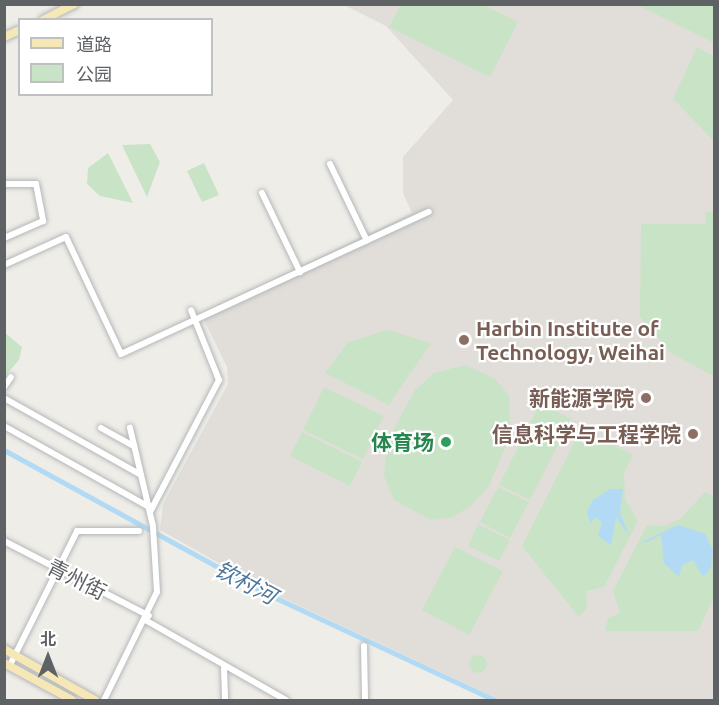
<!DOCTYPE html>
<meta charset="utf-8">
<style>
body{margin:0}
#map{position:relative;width:719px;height:705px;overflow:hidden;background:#efede7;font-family:Ubuntu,"Noto Sans SC",sans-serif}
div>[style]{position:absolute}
.education>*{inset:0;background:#e1ded9}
.green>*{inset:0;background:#c9e3c7}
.round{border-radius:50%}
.water>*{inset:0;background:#b2daf4}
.canal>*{height:5px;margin:-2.5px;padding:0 2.5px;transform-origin:2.5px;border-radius:2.5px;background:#b2daf4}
.roads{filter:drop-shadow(0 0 2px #b4b7ba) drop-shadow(0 0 2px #b4b7ba)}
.minor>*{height:6px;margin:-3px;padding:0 3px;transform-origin:3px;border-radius:3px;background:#fff}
.major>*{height:8px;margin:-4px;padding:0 4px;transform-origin:4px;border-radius:4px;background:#f5e8b6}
.dots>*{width:16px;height:16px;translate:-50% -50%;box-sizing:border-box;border:3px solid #fff;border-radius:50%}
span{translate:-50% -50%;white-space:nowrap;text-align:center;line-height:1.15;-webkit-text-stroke:4.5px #fff;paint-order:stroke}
.education-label{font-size:21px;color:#785e54;font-weight:700}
.left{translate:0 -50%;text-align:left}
.right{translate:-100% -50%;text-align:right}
.leisure-label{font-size:21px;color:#27864d;font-weight:700}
.street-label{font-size:21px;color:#5f6265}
.water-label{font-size:22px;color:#4c779c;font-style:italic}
.frame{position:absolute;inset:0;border:6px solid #5f6265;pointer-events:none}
.legend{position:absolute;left:18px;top:18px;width:195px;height:78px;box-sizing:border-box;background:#fff;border:2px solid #bfc0c1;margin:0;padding:8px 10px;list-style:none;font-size:18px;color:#5f6265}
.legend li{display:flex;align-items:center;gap:12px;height:30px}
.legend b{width:30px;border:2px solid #bfc0c1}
.north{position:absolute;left:18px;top:627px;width:60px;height:60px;-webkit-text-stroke:4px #fff;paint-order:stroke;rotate:0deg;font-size:16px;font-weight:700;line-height:24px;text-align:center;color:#5f6265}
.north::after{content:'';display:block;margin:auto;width:21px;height:27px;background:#5f6265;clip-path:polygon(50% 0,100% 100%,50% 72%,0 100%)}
</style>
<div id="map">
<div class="education">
<i style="clip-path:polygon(344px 5px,714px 5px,714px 700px,500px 700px,274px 594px,160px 530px,163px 504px,228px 384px,227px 367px,201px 314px,412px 213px,403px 193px,403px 157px,453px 100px,386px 26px)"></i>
</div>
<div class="green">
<i style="clip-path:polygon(401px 4px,483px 5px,518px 22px,490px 77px,389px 27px)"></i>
<i style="clip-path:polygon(637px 5px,714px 5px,714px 43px,684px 28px)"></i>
<i style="clip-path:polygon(697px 47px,714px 56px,714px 141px,673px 99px)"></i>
<i style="clip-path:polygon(150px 144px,160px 162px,147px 197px,122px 145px)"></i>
<i style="clip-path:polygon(108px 153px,133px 203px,100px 196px,87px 184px,88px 168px)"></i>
<i style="clip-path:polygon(204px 163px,219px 195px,202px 202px,187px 171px)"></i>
<i style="clip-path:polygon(705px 212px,714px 212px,714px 376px,672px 354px,640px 317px,641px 224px,706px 224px)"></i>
<i style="clip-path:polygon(388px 330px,431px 343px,389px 405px,325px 373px,348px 342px)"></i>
<i style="clip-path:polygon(5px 333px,22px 347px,19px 360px,5px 376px)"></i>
<i style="clip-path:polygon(465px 365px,494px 378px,509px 395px,510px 436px,489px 486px,471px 506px,453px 517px,431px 520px,394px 500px,384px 476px,387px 441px,415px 390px,434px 373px)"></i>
<i style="clip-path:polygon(324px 387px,384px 416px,363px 459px,303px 430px)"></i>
<i style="clip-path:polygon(540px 403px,571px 419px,530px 500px,499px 485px)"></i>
<i style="clip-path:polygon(581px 429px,633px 455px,624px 473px,625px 499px,638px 521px,604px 587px,586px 591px,587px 608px,579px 617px,522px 546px)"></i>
<i style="clip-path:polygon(302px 432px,362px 462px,350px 486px,290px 456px)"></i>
<i style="clip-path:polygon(498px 487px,529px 502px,510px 538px,480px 522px)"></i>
<i style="clip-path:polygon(705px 492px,714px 497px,714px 597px,698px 631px,605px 631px,608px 618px,620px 613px,613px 591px,647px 525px,665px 526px,680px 519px)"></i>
<i style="clip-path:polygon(478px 524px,510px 540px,499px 561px,468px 546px)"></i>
<i style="clip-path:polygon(455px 547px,503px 571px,469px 635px,422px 610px)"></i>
<i class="round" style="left:469px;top:655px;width:18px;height:18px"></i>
</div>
<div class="water">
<i style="clip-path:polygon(610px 489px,623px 489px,620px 513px,630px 537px,616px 517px,611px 545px,598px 536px,602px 522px,595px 517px,590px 524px,587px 511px,593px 500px)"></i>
<i style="clip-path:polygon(678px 525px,705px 534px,713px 550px,711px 568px,703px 577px,693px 560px,682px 565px,679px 577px,664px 563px,661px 535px,647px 542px,640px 543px)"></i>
</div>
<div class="canal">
<i style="left:4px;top:450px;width:295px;rotate:28.7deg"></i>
<i style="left:263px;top:592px;width:256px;rotate:25deg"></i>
</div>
<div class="roads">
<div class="minor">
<i style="left:330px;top:164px;width:85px;rotate:64.3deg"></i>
<i style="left:4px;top:184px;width:32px"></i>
<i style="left:36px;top:184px;width:38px;rotate:79deg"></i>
<i style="left:43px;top:221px;width:43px;rotate:156.4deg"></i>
<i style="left:262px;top:193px;width:88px;rotate:64.3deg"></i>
<i style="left:4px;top:265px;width:68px;rotate:-24.3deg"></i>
<i style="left:66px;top:237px;width:129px;rotate:64.8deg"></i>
<i style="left:121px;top:354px;width:339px;rotate:-24.8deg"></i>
<i style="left:4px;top:387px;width:12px;rotate:-55deg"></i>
<i style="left:4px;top:398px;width:157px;rotate:29.3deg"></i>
<i style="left:4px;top:426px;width:166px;rotate:29.2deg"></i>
<i style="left:101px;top:428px;width:38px;rotate:29deg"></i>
<i style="left:150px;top:512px;width:149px;rotate:-62.4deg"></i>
<i style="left:219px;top:380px;width:75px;rotate:-111.8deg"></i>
<i style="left:4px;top:541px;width:163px;rotate:27.3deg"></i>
<i style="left:147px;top:621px;width:160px;rotate:29.6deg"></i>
<i style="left:364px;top:646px;width:54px;rotate:88.9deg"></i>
<i style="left:10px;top:665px;width:150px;rotate:-63.4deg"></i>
<i style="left:77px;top:531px;width:62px"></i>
<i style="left:224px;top:668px;width:32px;rotate:88deg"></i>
<i style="left:104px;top:700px;width:120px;rotate:-63.9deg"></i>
<i style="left:157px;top:592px;width:66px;rotate:-93.5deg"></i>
<i style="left:153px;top:526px;width:101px;rotate:-103.2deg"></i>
</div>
<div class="major">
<i style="left:43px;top:20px;width:36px;rotate:-27deg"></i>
<i style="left:4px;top:37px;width:17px;rotate:-24deg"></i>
<i style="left:4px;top:649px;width:104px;rotate:29.3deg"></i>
<i style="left:4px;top:663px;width:77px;rotate:28.6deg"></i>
</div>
</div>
<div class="dots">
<i style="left:464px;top:340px;background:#8d6e63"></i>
<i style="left:646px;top:398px;background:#8d6e63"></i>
<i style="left:693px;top:434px;background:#8d6e63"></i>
<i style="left:446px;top:442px;background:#2e9e5b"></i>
</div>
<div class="education-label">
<span class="left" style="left:476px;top:340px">Harbin Institute of<br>Technology, Weihai</span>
<span class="right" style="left:634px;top:398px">新能源学院</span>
<span class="right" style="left:681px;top:434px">信息科学与工程学院</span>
</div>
<div class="leisure-label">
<span class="right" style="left:434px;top:442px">体育场</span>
</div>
<div class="street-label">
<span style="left:77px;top:579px;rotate:27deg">青州街</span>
</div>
<div class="water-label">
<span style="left:246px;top:582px;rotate:28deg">钦村河</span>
</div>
<div class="frame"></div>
<ul class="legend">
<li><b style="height:8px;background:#f5e8b6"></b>道路</li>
<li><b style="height:16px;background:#c9e3c7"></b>公园</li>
</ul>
<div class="north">北</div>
</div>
